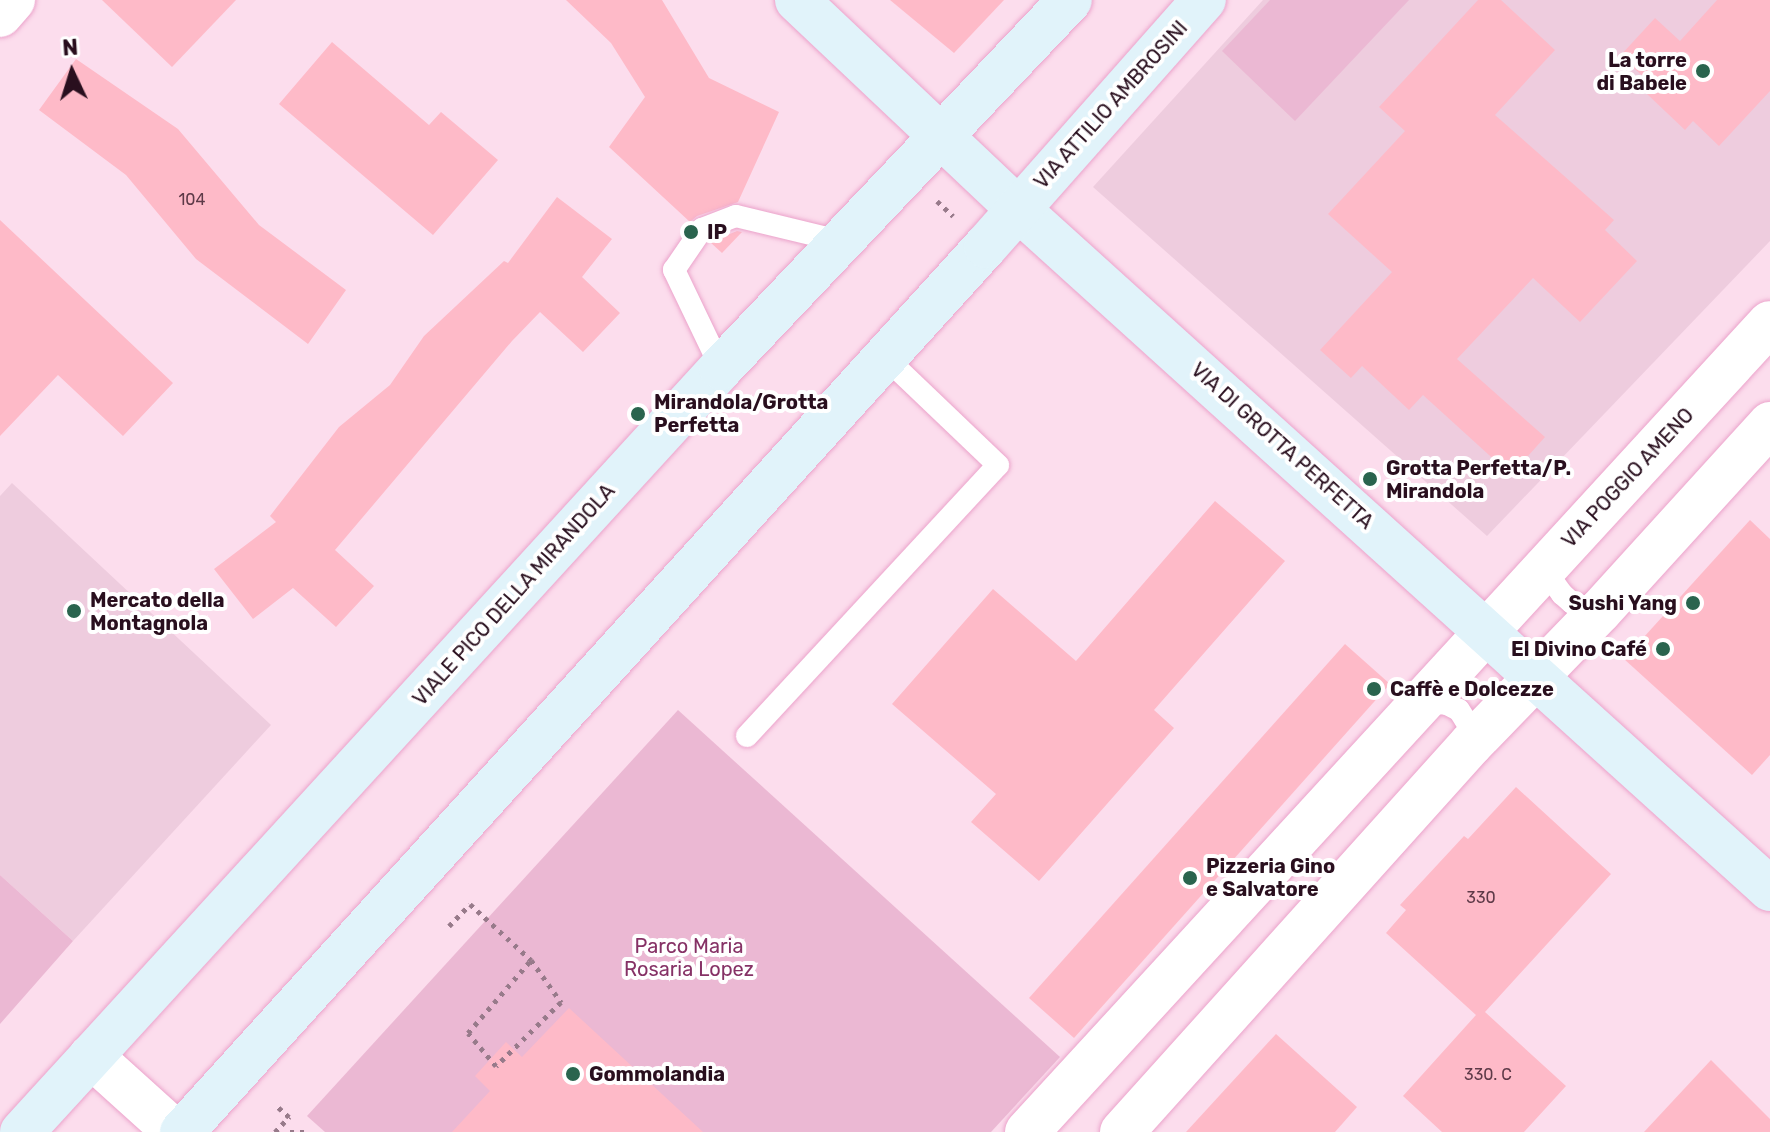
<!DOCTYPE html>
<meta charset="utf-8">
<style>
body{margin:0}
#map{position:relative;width:1770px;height:1132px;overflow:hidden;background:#fcdded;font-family:Rubik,sans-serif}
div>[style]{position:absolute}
.built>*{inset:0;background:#eeccde}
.green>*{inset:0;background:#ebb8d3}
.building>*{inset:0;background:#febac8}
.path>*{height:5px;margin-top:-2.5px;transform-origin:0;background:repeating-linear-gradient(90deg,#977a8a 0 4px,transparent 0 10px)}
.roads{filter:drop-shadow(0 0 2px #eba3cb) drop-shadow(0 0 2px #eba3cb)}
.lane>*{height:22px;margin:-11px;padding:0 11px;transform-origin:11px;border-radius:11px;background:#fff}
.street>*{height:44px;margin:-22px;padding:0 22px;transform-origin:22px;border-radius:22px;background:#fff}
.secondary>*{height:44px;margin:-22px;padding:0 22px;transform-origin:22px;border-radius:22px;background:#e1f3fa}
.dots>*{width:22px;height:22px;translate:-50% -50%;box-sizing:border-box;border:4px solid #fff;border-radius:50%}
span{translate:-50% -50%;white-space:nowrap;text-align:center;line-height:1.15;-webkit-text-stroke:8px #fff;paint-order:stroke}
.number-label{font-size:16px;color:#5e3a48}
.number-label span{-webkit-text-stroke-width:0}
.poi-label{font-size:20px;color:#290f1e;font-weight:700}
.right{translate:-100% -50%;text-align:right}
.left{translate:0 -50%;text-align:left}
.street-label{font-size:20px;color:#290f1e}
.park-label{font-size:20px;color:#863266}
.north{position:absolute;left:32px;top:32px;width:80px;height:80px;-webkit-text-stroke:6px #fff;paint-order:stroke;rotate:356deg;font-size:22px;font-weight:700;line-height:32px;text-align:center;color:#290f1e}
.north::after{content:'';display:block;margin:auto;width:28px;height:36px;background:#290f1e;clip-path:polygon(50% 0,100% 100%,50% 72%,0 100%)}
</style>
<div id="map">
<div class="built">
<i style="clip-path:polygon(1263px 0,1770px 0,1770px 241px,1487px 536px,1093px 187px)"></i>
<i style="clip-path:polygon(12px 483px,271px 725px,73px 941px,0 875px,0 496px)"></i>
</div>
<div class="green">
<i style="clip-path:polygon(1270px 0,1409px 0,1295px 121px,1222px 51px)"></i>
<i style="clip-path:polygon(678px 710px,1060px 1057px,991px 1132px,325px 1132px,307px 1116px)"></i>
<i style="clip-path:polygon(0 875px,73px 941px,0 1024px)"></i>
</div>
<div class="building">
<i style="clip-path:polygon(102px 0,236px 0,172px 67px)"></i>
<i style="clip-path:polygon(566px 0,662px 0,709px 78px,779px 112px,738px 202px,697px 216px,690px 222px,609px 147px,645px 97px,611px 43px)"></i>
<i style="clip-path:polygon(890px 0,1004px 0,954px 53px)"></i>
<i style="clip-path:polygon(1478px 0,1501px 0,1555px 50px,1495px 115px,1614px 220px,1605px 230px,1637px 261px,1580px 322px,1533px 278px,1457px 359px,1545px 437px,1511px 475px,1423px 395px,1409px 410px,1362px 366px,1351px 378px,1320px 350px,1392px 272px,1328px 214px,1405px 131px,1379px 107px)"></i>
<i style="clip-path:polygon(1717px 0,1770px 0,1770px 91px,1719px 146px,1693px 121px,1685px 130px,1647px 94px,1654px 86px,1620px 56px,1655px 18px,1680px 41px)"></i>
<i style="clip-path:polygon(332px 42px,429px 125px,441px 112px,498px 160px,433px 235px,279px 104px)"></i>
<i style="clip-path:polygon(76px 59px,178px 129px,259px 225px,346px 290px,308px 344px,196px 259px,126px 175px,39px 110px)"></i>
<i style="clip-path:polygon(557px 197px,612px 239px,582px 277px,620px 313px,583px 352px,540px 312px,512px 341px,335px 550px,374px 586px,336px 627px,293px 588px,253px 619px,214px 569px,276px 522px,270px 516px,339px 427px,390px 385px,424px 336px,504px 261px,508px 263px)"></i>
<i style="clip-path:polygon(0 220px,173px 383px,123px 436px,58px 375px,0 436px)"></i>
<i style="clip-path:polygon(737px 231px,742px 232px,722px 253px,710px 242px)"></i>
<i style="clip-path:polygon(1215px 501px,1285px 561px,1154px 710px,1174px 728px,1039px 881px,971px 822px,996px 794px,892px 704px,993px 589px,1076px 661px)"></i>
<i style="clip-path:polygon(1750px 520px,1770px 539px,1770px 755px,1752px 775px,1624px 659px)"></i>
<i style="clip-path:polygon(1345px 644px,1390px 684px,1074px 1038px,1029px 998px)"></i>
<i style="clip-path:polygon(1516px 787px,1611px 874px,1485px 1012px,1566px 1086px,1524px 1132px,1442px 1132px,1403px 1096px,1476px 1015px,1386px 933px,1406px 910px,1400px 905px,1464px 836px,1468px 839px)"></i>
<i style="clip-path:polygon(569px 1008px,703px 1132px,452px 1132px,490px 1091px,475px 1076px,506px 1042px,522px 1057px)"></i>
<i style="clip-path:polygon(1276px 1034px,1357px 1107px,1335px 1132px,1186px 1132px)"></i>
<i style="clip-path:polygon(1711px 1060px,1770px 1119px,1770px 1132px,1644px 1132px)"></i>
</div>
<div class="path">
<i style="left:937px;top:201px;width:22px;rotate:43deg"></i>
<i style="left:449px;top:926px;width:30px;rotate:-46deg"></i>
<i style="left:470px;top:904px;width:83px;rotate:42.6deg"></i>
<i style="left:531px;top:960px;width:52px;rotate:54.5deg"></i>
<i style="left:561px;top:1002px;width:91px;rotate:135.4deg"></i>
<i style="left:496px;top:1066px;width:43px;rotate:-130.3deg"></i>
<i style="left:468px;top:1033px;width:96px;rotate:-49.2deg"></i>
<i style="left:275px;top:1132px;width:21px;rotate:-47deg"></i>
<i style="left:289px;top:1117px;width:15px;rotate:-138deg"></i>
<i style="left:290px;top:1132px;width:17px"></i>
</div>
<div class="roads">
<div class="lane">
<i style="left:721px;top:368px;width:109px;rotate:-115.6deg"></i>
<i style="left:674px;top:270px;width:50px;rotate:-55.7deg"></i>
<i style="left:702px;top:229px;width:36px;rotate:-21deg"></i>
<i style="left:736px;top:216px;width:106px;rotate:13.6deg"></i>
<i style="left:1549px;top:563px;width:21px;rotate:76deg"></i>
<i style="left:1554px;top:583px;width:14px;rotate:54deg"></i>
<i style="left:1562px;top:594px;width:13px;rotate:42deg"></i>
<i style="left:1572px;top:603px;width:29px;rotate:16deg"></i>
<i style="left:1420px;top:702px;width:27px;rotate:4deg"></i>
<i style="left:1447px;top:704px;width:13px;rotate:27deg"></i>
<i style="left:1459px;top:710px;width:25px;rotate:58deg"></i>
<i style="left:1472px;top:731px;width:13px;rotate:94deg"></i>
<i style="left:747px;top:736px;width:369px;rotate:-47.2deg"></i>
<i style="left:998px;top:465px;width:158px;rotate:-136.3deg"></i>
</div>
<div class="street">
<i style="left:0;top:15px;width:20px;rotate:-49deg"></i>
<i style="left:91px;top:1056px;width:113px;rotate:42.1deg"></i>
<i style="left:1027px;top:1132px;width:1098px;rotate:-47.44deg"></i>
<i style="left:1122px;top:1132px;width:522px;rotate:-48.03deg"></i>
<i style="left:1471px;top:744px;width:185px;rotate:-45.9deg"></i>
<i style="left:1600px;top:611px;width:253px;rotate:-47.7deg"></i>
</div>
<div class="secondary">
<i style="left:797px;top:0;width:304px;rotate:43.4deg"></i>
<i style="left:1018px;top:209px;width:1014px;rotate:42.12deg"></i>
<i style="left:22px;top:1132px;width:1036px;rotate:-47.54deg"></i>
<i style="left:721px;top:368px;width:507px;rotate:-46.52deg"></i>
<i style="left:182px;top:1132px;width:1196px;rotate:-47.78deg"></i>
<i style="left:986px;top:246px;width:329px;rotate:-48.5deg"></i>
</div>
</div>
<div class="dots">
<i style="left:1703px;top:71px;background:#2a644e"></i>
<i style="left:691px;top:232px;background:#2a644e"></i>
<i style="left:638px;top:414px;background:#2a644e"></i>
<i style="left:1370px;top:479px;background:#2a644e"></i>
<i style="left:1693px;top:603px;background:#2a644e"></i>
<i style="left:74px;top:611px;background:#2a644e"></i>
<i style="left:1663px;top:649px;background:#2a644e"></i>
<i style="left:1374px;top:689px;background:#2a644e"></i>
<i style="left:1190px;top:878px;background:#2a644e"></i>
<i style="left:573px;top:1074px;background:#2a644e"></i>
</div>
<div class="number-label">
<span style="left:192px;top:200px">104</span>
<span style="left:1481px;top:898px">330</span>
<span style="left:1488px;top:1075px">330. C</span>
</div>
<div class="poi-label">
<span class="right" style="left:1687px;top:72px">La torre<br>di Babele</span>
<span class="left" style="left:707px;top:232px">IP</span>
<span class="left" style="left:654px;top:414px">Mirandola/Grotta<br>Perfetta</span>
<span class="left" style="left:1386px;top:480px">Grotta Perfetta/P.<br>Mirandola</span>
<span class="left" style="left:90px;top:612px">Mercato della<br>Montagnola</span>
<span class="right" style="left:1677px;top:603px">Sushi Yang</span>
<span class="right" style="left:1647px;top:649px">El Divino Café</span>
<span class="left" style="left:1390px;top:689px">Caffè e Dolcezze</span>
<span class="left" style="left:1206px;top:878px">Pizzeria Gino<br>e Salvatore</span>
<span class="left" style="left:589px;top:1074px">Gommolandia</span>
</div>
<div class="street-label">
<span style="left:1111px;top:105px;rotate:-48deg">VIA ATTILIO AMBROSINI</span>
<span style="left:1282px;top:446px;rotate:42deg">VIA DI GROTTA PERFETTA</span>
<span style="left:1628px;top:478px;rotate:-47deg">VIA POGGIO AMENO</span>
<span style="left:514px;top:595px;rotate:-48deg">VIALE PICO DELLA MIRANDOLA</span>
</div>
<div class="park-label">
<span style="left:689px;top:958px">Parco Maria<br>Rosaria Lopez</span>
</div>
<div class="north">N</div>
</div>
